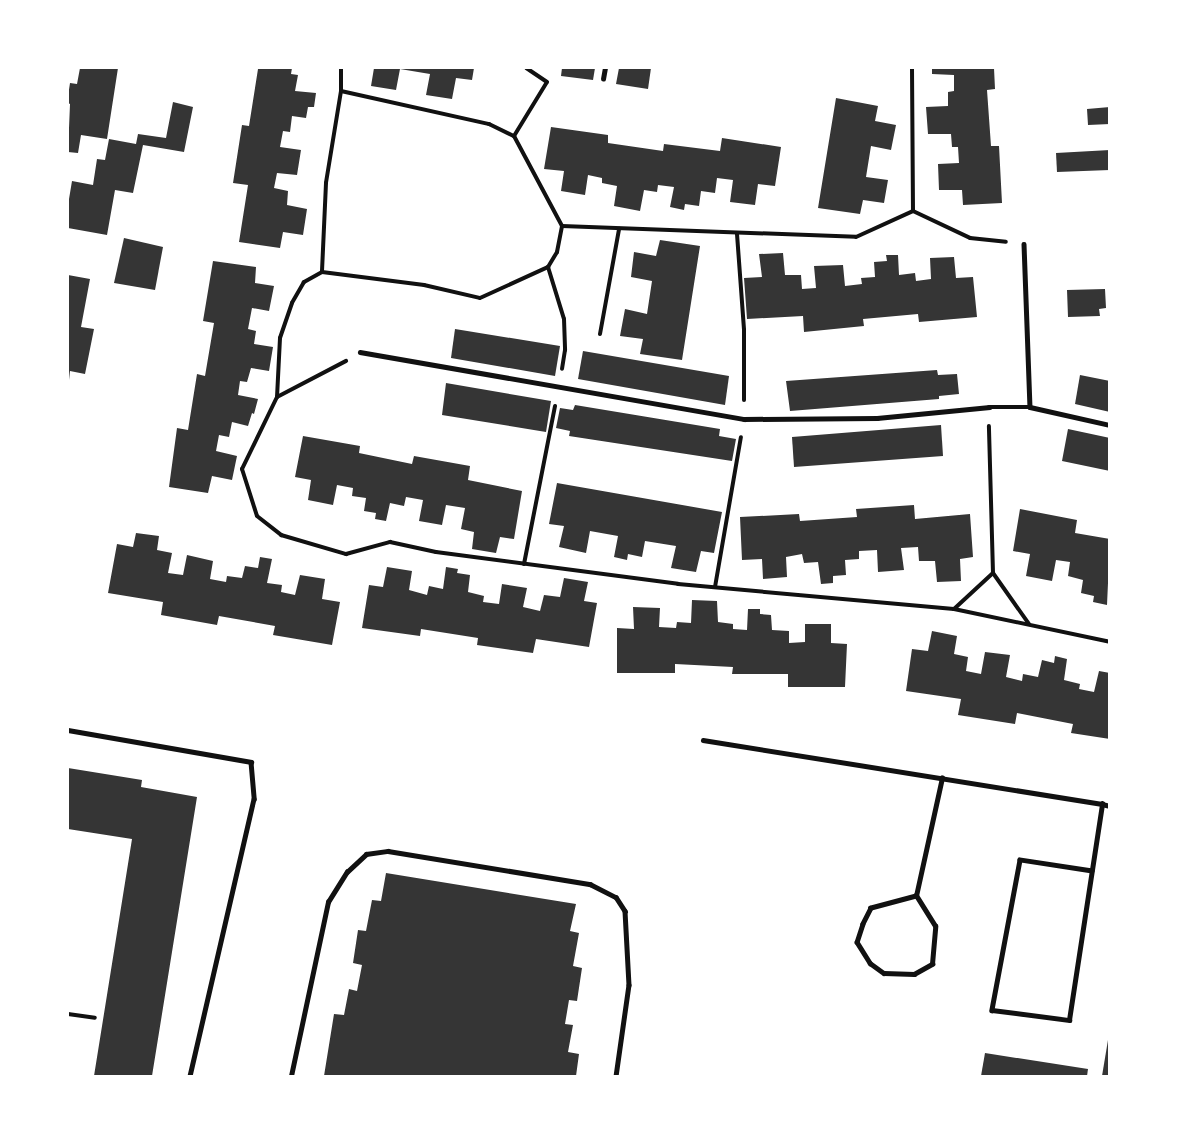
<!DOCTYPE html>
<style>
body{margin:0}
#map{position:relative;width:1177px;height:1144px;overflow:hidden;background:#fff;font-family:Inter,sans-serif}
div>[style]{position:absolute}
.building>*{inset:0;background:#353535}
.path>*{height:4px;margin:-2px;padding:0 2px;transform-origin:2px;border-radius:2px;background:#111}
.service>*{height:4.5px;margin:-2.25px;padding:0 2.25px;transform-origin:2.25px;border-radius:2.25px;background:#111}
span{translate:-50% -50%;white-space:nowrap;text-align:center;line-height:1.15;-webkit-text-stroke:5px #fff;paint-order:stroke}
.frame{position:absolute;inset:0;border:69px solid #fff;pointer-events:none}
</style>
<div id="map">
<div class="building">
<i style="clip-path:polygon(80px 68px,118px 68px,107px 139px,81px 135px,78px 153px,68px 152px,70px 104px,68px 103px,68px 96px,70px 83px,77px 84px)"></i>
<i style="clip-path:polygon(254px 68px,292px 68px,291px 74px,298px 75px,295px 91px,316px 93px,314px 107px,308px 107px,306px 118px,292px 116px,290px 132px,283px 131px,280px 147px,301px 150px,297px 175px,277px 173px,274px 188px,288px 191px,287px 205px,307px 209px,303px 235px,283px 232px,280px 248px,239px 242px,248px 185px,233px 183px,242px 125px,249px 126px,258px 69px)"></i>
<i style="clip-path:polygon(374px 68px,474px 68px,472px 80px,456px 78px,452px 99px,426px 95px,430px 74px,400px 69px,396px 90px,371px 86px)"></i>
<i style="clip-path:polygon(562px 68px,595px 68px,593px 80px,561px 76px)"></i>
<i style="clip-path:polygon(619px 68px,651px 68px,648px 89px,616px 84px)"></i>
<i style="clip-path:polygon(932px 68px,994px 68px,995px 89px,987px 90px,991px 146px,999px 146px,1002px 203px,963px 205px,962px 190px,939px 190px,938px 164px,959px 163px,958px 147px,952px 147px,951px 134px,928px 134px,926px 107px,948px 106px,948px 92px,954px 91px,954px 75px,932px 74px)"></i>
<i style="clip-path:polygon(836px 98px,878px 106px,875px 121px,896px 125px,891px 150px,871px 146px,866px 177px,888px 180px,884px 203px,863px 200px,860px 214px,818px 208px)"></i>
<i style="clip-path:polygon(173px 102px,193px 107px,184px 152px,143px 145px,133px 193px,115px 190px,107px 235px,68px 228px,68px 205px,72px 181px,93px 185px,97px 159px,105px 160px,109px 139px,136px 144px,138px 134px,166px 138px)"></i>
<i style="clip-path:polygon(1110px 107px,1110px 124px,1088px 125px,1087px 109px)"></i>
<i style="clip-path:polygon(551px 127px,608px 135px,608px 143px,663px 151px,664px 144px,720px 151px,722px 138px,781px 147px,775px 186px,758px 184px,755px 205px,730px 202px,733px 180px,717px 178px,715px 193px,701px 191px,699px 206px,685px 204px,684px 210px,670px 207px,674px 187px,658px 185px,657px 192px,644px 190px,640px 211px,614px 206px,617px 186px,602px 183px,602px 178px,588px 175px,585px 195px,561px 191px,564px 171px,544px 169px)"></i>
<i style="clip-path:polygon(1110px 150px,1110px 170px,1057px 172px,1056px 153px)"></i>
<i style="clip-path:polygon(124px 238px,163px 247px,155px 290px,114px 283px)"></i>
<i style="clip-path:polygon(660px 240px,700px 246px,682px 360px,640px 354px,643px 339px,620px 336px,625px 309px,647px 314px,652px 281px,631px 277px,634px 252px,656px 256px)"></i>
<i style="clip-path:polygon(783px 253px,785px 275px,801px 275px,802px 289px,816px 288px,814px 266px,843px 265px,845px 286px,862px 284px,861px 278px,875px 277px,874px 262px,887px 261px,886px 255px,898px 255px,899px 275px,915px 273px,916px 281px,931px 279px,930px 258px,954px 257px,956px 278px,973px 277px,977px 317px,919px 322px,918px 314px,863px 319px,864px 326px,804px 332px,803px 316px,747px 319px,744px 278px,762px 277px,759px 254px)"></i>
<i style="clip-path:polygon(213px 261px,256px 267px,255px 283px,274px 286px,269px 311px,252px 308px,248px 329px,256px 331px,254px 344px,273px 347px,269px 371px,251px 368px,247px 382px,240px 381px,238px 395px,258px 399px,254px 414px,252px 413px,248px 426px,232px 422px,229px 437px,219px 435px,216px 451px,237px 456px,232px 480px,212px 476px,208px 493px,169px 487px,177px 428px,188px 430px,197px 374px,205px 376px,214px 323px,203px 321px)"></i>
<i style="clip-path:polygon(68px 275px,90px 279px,81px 327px,94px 329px,85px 374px,70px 371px,69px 380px)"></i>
<i style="clip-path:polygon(1105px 289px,1106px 308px,1099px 309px,1100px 316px,1068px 317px,1067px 290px)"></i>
<i style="clip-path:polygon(455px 329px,560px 346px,555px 376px,451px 358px)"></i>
<i style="clip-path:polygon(583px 351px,729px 376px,725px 405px,578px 379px)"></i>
<i style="clip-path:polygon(937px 370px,938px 375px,957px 374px,959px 394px,939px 396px,939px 399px,790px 411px,786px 381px)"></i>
<i style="clip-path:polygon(1080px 375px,1110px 381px,1110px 412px,1075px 404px)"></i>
<i style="clip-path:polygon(446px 383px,551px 401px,546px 432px,442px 415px)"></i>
<i style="clip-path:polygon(575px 405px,720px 429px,719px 436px,736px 439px,732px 461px,569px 436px,570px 431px,556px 428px,560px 408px,573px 410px)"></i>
<i style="clip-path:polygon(941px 425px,943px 456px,794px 467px,792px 437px)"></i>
<i style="clip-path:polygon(1068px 429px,1110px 438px,1110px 471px,1062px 461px)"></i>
<i style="clip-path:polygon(303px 436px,360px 446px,359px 453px,412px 464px,414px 456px,470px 466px,468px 480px,522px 491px,514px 539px,500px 537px,496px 553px,472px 549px,474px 532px,461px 529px,465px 508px,446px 505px,442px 525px,419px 521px,423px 500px,406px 497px,404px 506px,390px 503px,386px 521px,375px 519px,376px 513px,364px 511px,366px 498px,352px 496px,353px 488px,337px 485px,333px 505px,308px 500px,311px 480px,295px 477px)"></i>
<i style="clip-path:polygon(557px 483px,722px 512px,714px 553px,701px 551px,696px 572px,671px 568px,676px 546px,645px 541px,642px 557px,628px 554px,627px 560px,614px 557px,618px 536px,590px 531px,586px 553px,559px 547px,564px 526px,549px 524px)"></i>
<i style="clip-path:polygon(914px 505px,915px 519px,970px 514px,973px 557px,960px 559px,961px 581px,937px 582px,935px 561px,919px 561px,918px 547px,901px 548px,904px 570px,878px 572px,877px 550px,859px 551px,859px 559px,845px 560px,846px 575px,833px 576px,833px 583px,821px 584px,818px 562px,804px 563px,802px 554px,786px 557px,787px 577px,763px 579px,762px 559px,742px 560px,740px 517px,799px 514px,800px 521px,857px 517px,856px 509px)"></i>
<i style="clip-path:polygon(1020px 509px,1077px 520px,1075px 533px,1110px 539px,1107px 605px,1093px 602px,1094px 596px,1081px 593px,1083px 580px,1068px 576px,1070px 562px,1056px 560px,1052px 581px,1026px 576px,1030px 554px,1013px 551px)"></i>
<i style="clip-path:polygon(136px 533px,159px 536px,157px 550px,172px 553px,168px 573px,183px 575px,187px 555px,213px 561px,210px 579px,226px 582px,227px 576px,242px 578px,245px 566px,258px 568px,260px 557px,272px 559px,267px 583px,282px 585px,281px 592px,295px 595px,300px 575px,325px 579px,322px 599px,340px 602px,332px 645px,273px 635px,275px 626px,219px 616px,217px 625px,161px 615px,163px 602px,108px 593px,117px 544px,133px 547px)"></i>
<i style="clip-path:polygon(387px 567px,412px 571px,409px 590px,427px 595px,429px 586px,443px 589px,446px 567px,458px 569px,457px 573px,470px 575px,468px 592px,484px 596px,483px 602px,499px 604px,502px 584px,527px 588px,523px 607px,540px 611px,544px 595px,560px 597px,564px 578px,588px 582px,584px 601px,597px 603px,589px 647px,536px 639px,533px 653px,477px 645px,478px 638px,421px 629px,420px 636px,362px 628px,369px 585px,383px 587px)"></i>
<i style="clip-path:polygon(692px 600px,717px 601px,718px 622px,733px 624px,733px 629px,747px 630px,748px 609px,760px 609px,760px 614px,771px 615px,772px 630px,789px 631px,789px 643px,805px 642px,805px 624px,831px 624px,831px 643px,847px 644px,845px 687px,788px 687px,788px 674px,732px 674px,733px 667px,675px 664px,675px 673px,617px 673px,617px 628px,634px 629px,633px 607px,660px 608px,659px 627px,676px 628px,677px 622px,691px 623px)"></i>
<i style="clip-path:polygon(932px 631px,957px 636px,954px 654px,968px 657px,966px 671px,981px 674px,985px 652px,1010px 655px,1006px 677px,1022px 681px,1023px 674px,1038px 677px,1042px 660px,1054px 663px,1055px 656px,1067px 659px,1064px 680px,1080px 684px,1079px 689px,1094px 692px,1099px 671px,1110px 673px,1110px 739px,1071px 733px,1073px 724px,1017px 713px,1015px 724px,958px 715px,961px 699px,906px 691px,912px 649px,928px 651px)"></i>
<i style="clip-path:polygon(68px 768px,142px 780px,141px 787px,197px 797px,152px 1076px,94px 1076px,132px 839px,68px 829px)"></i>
<i style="clip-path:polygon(386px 873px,576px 904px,570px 931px,579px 933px,573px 966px,582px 968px,577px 1001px,569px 1000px,565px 1024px,573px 1025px,568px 1052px,579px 1054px,576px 1076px,324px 1076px,334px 1014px,344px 1015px,349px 989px,357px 991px,362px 965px,353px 963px,358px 930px,366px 931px,372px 900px,381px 901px)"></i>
<i style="clip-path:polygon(1108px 1040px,1110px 1076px,1102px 1076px)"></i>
<i style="clip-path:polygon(985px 1053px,1088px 1069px,1087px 1076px,981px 1076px)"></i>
</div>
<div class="path">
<i style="left:341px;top:68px;width:23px;rotate:90deg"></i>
<i style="left:341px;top:91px;width:93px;rotate:99.3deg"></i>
<i style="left:326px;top:183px;width:89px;rotate:92.6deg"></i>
<i style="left:322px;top:272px;width:21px;rotate:151deg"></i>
<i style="left:304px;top:282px;width:24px;rotate:120deg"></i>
<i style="left:292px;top:303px;width:37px;rotate:109deg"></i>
<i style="left:280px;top:338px;width:59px;rotate:92.9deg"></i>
<i style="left:277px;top:397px;width:80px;rotate:115.9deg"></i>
<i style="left:242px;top:469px;width:49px;rotate:72.3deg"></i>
<i style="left:257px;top:516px;width:31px;rotate:38deg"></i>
<i style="left:281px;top:535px;width:68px;rotate:16.3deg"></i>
<i style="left:346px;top:554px;width:46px;rotate:-15.3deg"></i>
<i style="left:390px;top:542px;width:47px;rotate:12.3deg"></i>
<i style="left:436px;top:552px;width:244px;rotate:7.5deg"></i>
<i style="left:678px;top:584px;width:277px;rotate:5.2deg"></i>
<i style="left:954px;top:609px;width:159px;rotate:11.9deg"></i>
<i style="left:912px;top:68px;width:143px;rotate:89.6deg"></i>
<i style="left:913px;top:211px;width:63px;rotate:25.3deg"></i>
<i style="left:970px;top:238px;width:36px;rotate:6deg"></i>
<i style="left:341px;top:91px;width:152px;rotate:12.6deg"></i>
<i style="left:489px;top:124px;width:28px;rotate:26deg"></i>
<i style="left:514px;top:136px;width:102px;rotate:61.9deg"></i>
<i style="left:514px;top:136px;width:63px;rotate:-58.6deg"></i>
<i style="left:547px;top:82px;width:25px;rotate:-146deg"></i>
<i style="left:737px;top:234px;width:96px;rotate:85.8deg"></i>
<i style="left:744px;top:330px;width:70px;rotate:90deg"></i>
<i style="left:548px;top:267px;width:54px;rotate:72.9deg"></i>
<i style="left:564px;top:319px;width:31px;rotate:88deg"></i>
<i style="left:565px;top:350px;width:19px;rotate:99deg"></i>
<i style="left:322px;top:272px;width:103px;rotate:7.3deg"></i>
<i style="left:424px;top:285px;width:57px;rotate:13.1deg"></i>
<i style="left:480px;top:298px;width:75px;rotate:-24.5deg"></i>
<i style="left:548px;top:267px;width:17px;rotate:-59deg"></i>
<i style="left:557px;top:252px;width:26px;rotate:-79deg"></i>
<i style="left:562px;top:226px;width:294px;rotate:2.1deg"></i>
<i style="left:856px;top:237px;width:63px;rotate:-24.5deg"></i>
<i style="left:600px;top:334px;width:107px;rotate:-79.7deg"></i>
<i style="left:277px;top:397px;width:78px;rotate:-27.6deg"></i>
<i style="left:524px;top:564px;width:161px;rotate:-78.9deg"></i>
<i style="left:993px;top:573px;width:62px;rotate:54.8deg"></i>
<i style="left:715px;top:587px;width:152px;rotate:-80.2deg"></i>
<i style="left:954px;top:609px;width:53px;rotate:-42.7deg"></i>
<i style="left:993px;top:573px;width:147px;rotate:-91.6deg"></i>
<i style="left:68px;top:1014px;width:27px;rotate:8deg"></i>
</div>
<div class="service">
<i style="left:603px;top:79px;width:11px;rotate:-80deg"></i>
<i style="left:1024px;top:244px;width:163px;rotate:87.9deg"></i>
<i style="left:360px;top:352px;width:390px;rotate:9.9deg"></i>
<i style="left:744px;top:419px;width:133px;rotate:-0.4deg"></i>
<i style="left:877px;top:418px;width:113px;rotate:-5.6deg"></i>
<i style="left:989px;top:407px;width:41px"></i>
<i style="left:1030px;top:407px;width:82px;rotate:12.7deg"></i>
<i style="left:68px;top:730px;width:186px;rotate:9.9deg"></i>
<i style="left:251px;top:762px;width:37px;rotate:85deg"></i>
<i style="left:254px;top:799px;width:284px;rotate:103deg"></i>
<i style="left:703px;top:740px;width:404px;rotate:9.1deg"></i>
<i style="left:1092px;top:871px;width:73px;rotate:-171.3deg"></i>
<i style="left:1020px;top:860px;width:153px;rotate:100.6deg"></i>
<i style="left:992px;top:1010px;width:78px;rotate:7.4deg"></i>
<i style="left:1069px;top:1020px;width:219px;rotate:-81.3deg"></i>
<i style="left:1102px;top:804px;width:8px;rotate:14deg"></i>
<i style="left:916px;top:896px;width:47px;rotate:165.1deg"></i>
<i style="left:871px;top:908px;width:18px;rotate:117deg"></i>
<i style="left:863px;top:924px;width:19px;rotate:108deg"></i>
<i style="left:857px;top:942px;width:25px;rotate:58deg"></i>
<i style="left:870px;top:963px;width:17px;rotate:36deg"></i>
<i style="left:884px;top:973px;width:30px;rotate:2deg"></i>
<i style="left:914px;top:974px;width:21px;rotate:-29deg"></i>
<i style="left:932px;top:964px;width:38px;rotate:-85deg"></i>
<i style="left:935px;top:926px;width:36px;rotate:-122deg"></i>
<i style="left:916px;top:896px;width:121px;rotate:-77.6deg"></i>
<i style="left:291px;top:1076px;width:178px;rotate:-78deg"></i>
<i style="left:328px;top:902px;width:36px;rotate:-58deg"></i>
<i style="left:347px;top:872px;width:26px;rotate:-43deg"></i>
<i style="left:366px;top:854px;width:22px;rotate:-8deg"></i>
<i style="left:388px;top:851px;width:205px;rotate:9.3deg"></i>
<i style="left:590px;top:884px;width:29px;rotate:27deg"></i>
<i style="left:616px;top:897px;width:17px;rotate:57deg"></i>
<i style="left:625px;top:911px;width:74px;rotate:86.9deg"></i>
<i style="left:629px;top:985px;width:92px;rotate:98.1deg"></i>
</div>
<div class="frame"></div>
</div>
